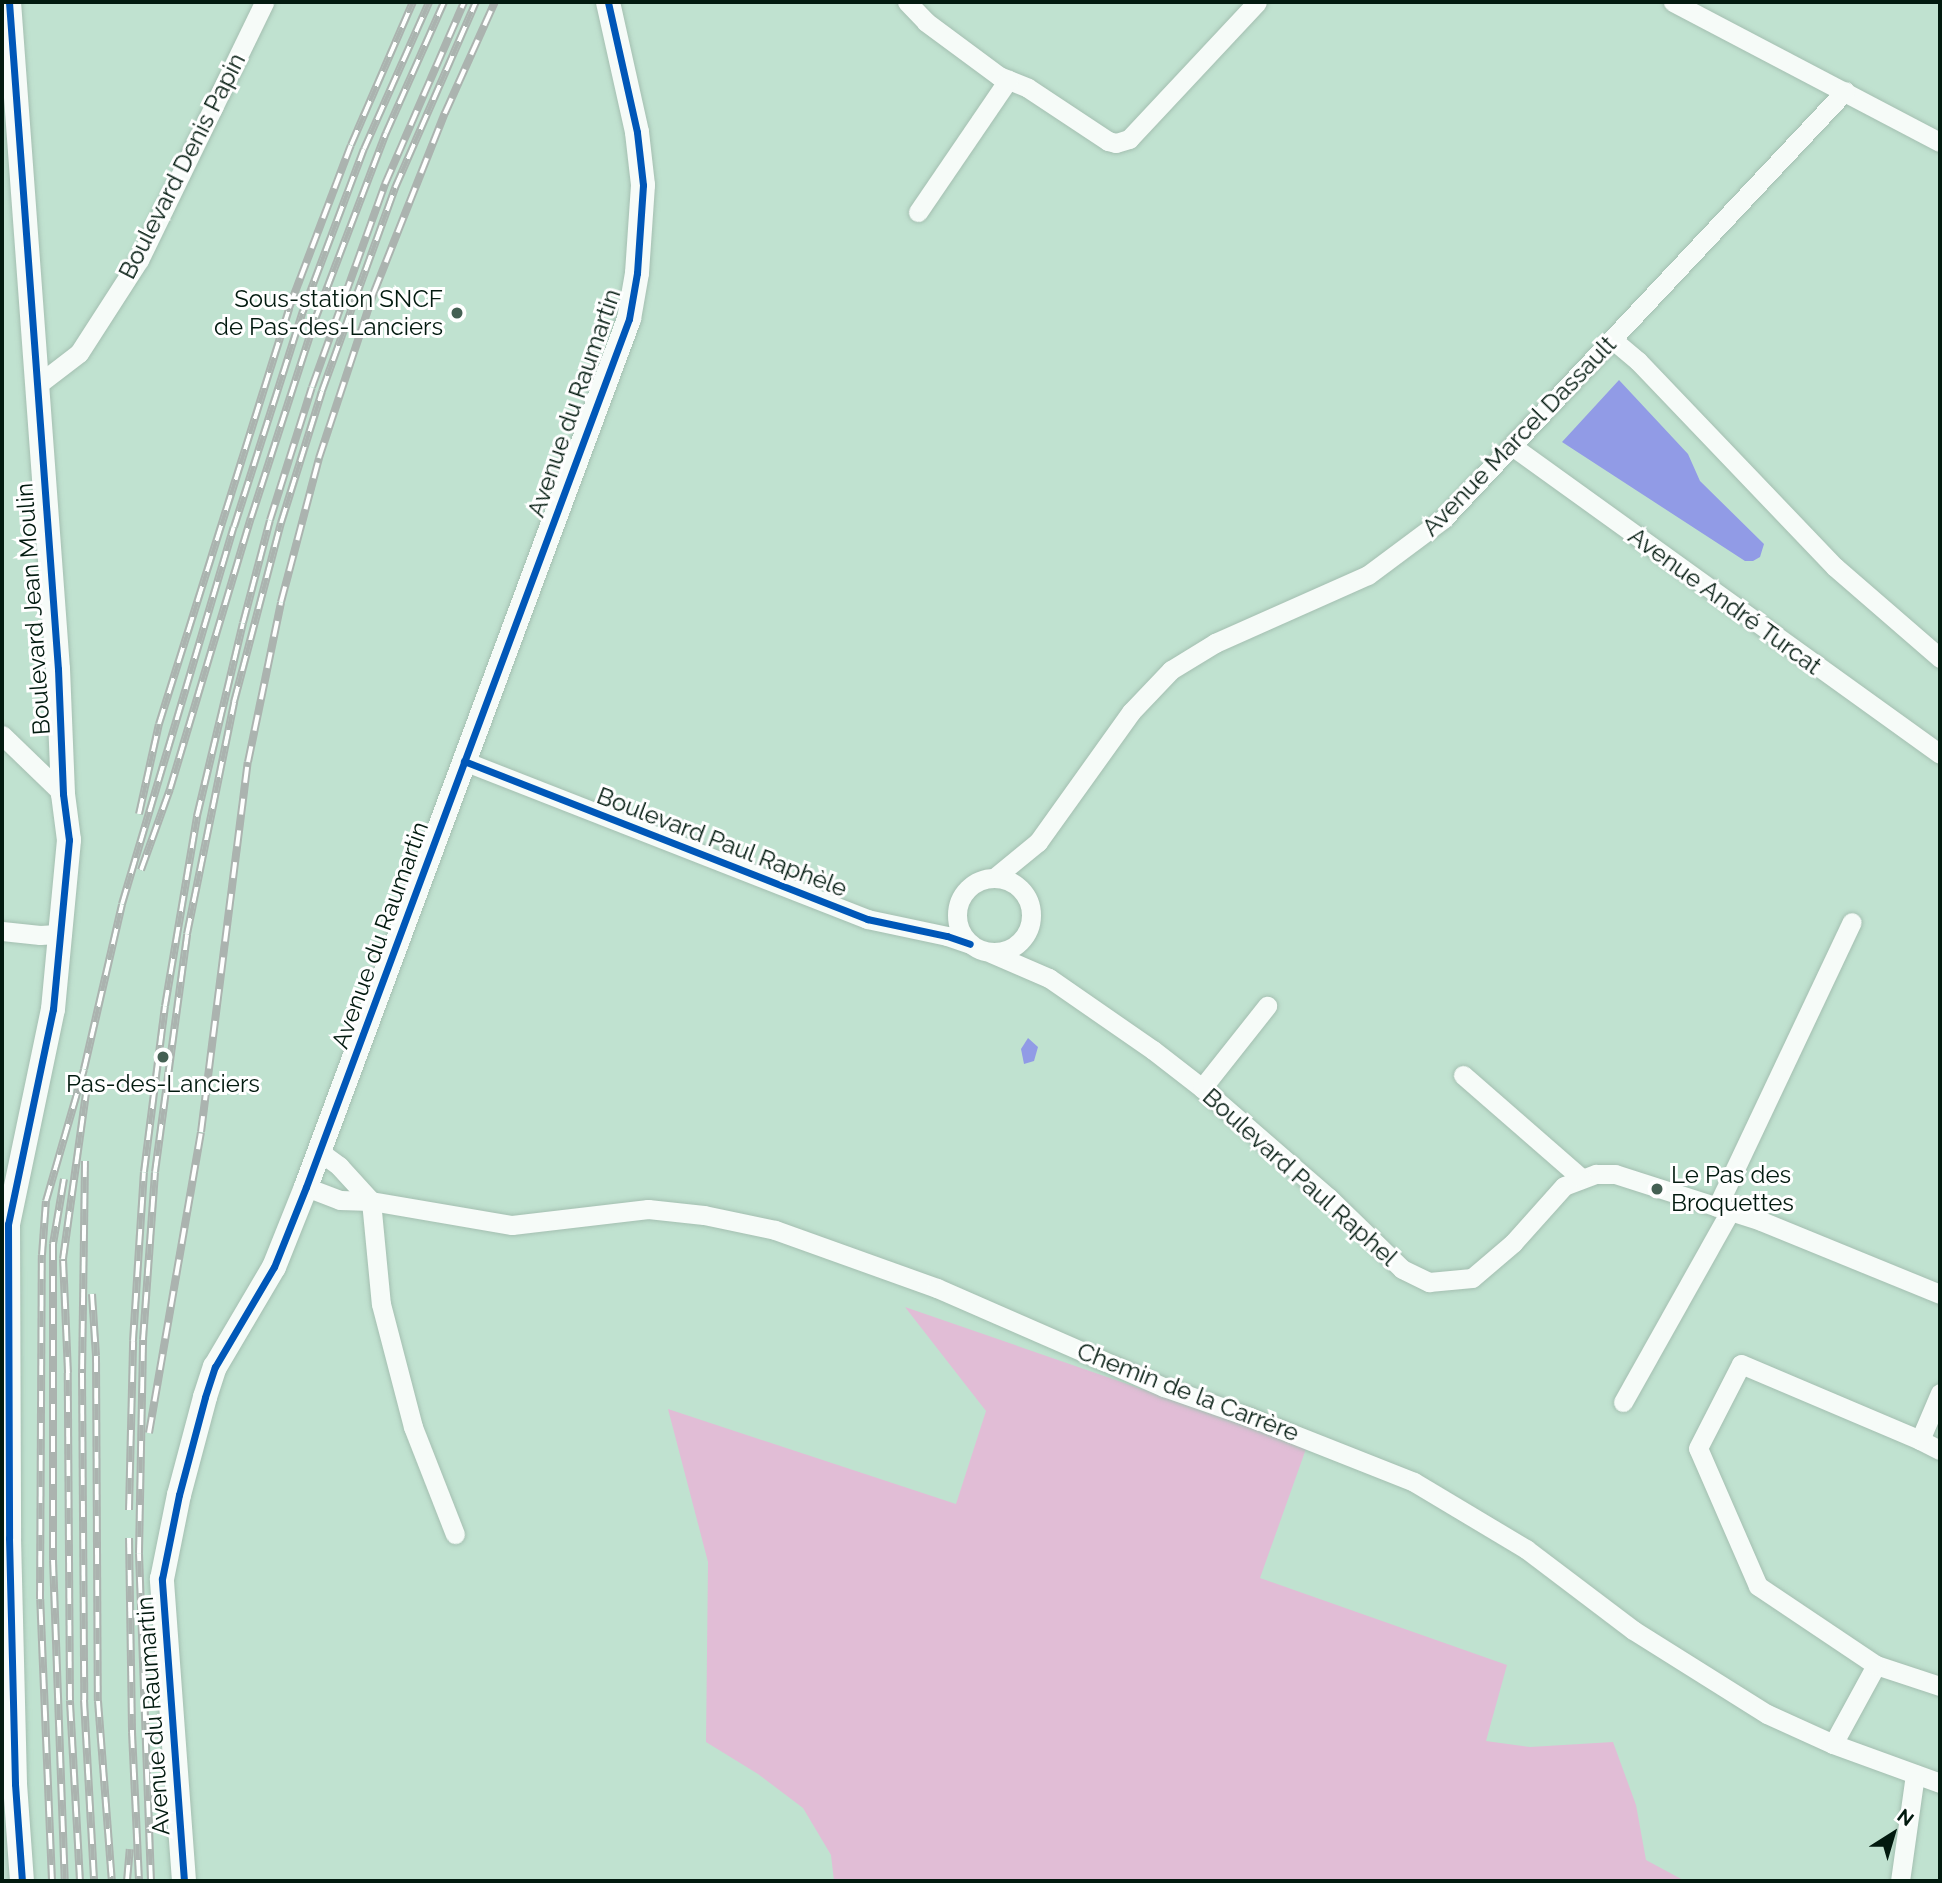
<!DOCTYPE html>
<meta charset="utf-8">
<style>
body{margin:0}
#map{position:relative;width:1942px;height:1883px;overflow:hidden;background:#c0e2d0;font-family:Raleway,sans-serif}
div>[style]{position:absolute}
.green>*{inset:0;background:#e1bdd6}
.water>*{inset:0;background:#919be6}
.roads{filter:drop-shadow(0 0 2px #a4bfb1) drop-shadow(0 0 2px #a4bfb1)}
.minor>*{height:19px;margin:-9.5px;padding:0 9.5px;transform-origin:9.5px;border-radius:9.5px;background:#f6fbf8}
.minor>.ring{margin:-9.5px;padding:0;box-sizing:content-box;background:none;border:19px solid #f6fbf8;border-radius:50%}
.tertiary>*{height:24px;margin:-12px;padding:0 12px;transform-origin:12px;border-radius:12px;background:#f6fbf8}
.rail>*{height:8px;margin-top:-4px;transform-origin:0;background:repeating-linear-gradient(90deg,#fff 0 16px,#abb3af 0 32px);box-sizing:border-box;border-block:2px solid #abb3af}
.cycleway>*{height:7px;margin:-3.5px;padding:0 3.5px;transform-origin:3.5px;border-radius:3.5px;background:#0057b8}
.dots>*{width:19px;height:19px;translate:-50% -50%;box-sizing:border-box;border:4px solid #fff;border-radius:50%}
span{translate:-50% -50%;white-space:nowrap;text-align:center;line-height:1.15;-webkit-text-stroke:6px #fff;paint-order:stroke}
.street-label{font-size:24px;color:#021a0f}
.poi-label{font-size:24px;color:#021a0f}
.right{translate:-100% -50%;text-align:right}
.left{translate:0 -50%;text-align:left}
.frame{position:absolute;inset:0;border:4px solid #021a0f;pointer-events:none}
.north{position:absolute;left:1858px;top:1799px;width:70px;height:70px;-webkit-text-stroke:5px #fff;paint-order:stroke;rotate:37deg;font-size:19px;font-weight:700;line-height:28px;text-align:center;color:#021a0f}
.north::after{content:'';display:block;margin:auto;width:24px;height:32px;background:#021a0f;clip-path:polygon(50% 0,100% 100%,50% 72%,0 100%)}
</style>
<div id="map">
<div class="green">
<i style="clip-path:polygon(905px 1307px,1307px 1446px,1260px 1578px,1507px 1665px,1486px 1741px,1530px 1747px,1613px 1742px,1636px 1805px,1646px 1860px,1685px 1881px,834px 1881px,831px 1855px,803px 1808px,758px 1774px,706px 1742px,708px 1562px,668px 1409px,956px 1504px,986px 1411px)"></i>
</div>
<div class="water">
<i style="clip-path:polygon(1619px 380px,1688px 454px,1700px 481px,1764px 544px,1760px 557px,1753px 561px,1745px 561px,1562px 442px)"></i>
<i style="clip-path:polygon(1028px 1038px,1038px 1047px,1034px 1061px,1024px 1064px,1021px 1049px)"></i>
</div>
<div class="roads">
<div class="minor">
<i style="left:907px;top:2px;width:28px;rotate:46deg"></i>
<i style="left:926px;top:22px;width:91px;rotate:36.5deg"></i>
<i style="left:999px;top:76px;width:31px;rotate:22deg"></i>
<i style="left:1028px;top:88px;width:96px;rotate:33.5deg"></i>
<i style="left:1108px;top:141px;width:8px;rotate:14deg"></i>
<i style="left:1116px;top:143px;width:14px;rotate:-17deg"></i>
<i style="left:1129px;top:139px;width:187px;rotate:-46.9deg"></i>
<i style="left:1673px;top:2px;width:301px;rotate:27.7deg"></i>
<i style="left:918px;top:212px;width:160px;rotate:-55.7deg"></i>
<i style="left:1613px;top:340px;width:33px;rotate:40deg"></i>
<i style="left:1638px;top:361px;width:285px;rotate:46.3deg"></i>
<i style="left:1835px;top:567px;width:139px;rotate:40.9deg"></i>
<i style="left:36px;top:386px;width:54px;rotate:-37.5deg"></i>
<i style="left:79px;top:353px;width:111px;rotate:-57.2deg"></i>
<i style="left:139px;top:260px;width:287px;rotate:-64.1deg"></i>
<i style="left:1512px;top:446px;width:527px;rotate:35.74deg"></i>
<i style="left:2px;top:735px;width:85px;rotate:44deg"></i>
<i style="left:464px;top:761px;width:433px;rotate:21.4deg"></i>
<i style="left:867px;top:919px;width:82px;rotate:12deg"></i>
<i style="left:947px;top:936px;width:24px;rotate:19deg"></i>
<i class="ring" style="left:957px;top:878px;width:55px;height:55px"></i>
<i style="left:994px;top:878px;width:57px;rotate:-39.3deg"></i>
<i style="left:1038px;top:842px;width:160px;rotate:-54.4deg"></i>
<i style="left:1131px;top:712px;width:58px;rotate:-46.4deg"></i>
<i style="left:1171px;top:670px;width:52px;rotate:-31.5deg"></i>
<i style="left:1215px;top:643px;width:167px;rotate:-24deg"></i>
<i style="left:1368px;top:575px;width:94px;rotate:-36.7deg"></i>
<i style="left:1443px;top:519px;width:587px;rotate:-46.79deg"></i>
<i style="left:2px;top:931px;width:38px;rotate:6deg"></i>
<i style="left:40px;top:935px;width:22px;rotate:-3deg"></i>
<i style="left:991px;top:953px;width:63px;rotate:23.3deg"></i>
<i style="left:1049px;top:978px;width:126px;rotate:34.7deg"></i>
<i style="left:1153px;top:1050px;width:62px;rotate:37.8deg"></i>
<i style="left:1202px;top:1088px;width:167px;rotate:40.9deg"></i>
<i style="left:1328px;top:1197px;width:103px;rotate:44.2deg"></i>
<i style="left:1402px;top:1269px;width:30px;rotate:26deg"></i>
<i style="left:1429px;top:1282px;width:43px;rotate:-5.3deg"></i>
<i style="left:1472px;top:1278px;width:54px;rotate:-40.5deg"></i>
<i style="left:1513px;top:1243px;width:76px;rotate:-48.2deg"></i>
<i style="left:1564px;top:1186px;width:34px;rotate:-21deg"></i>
<i style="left:1596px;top:1174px;width:19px"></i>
<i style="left:1615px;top:1174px;width:153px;rotate:17.8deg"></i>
<i style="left:1761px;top:1221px;width:193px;rotate:22.2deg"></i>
<i style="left:1463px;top:1075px;width:157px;rotate:41.1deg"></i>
<i style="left:1202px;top:1088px;width:105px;rotate:-51.6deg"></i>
<i style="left:320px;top:1152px;width:24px;rotate:36deg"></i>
<i style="left:339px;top:1166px;width:47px;rotate:47.6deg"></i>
<i style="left:306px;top:1187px;width:36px;rotate:21deg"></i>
<i style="left:340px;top:1200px;width:31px;rotate:2deg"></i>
<i style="left:371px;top:1201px;width:143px;rotate:9.7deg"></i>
<i style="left:512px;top:1225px;width:137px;rotate:-6.7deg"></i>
<i style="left:648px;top:1209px;width:56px;rotate:6.1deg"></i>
<i style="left:704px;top:1215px;width:73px;rotate:11.9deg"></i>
<i style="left:775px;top:1230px;width:172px;rotate:19.7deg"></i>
<i style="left:937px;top:1288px;width:248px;rotate:23.6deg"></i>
<i style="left:1164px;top:1387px;width:91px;rotate:19.2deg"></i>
<i style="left:1250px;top:1417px;width:176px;rotate:21.6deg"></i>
<i style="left:1414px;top:1482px;width:131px;rotate:30.9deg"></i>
<i style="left:1526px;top:1549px;width:134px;rotate:37.1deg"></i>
<i style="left:1633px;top:1630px;width:158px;rotate:32.1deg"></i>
<i style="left:1767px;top:1714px;width:72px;rotate:24.4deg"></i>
<i style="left:1833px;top:1744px;width:114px;rotate:20deg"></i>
<i style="left:371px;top:1201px;width:103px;rotate:84.5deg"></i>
<i style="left:381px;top:1304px;width:127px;rotate:75.4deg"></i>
<i style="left:413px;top:1427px;width:115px;rotate:68.6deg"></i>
<i style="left:1717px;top:1207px;width:315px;rotate:-64.7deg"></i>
<i style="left:1623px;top:1402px;width:219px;rotate:-60.7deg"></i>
<i style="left:1920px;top:1440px;width:22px;rotate:27deg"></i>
<i style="left:1876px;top:1665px;width:67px;rotate:18.2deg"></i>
<i style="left:1833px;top:1744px;width:90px;rotate:-61.4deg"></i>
<i style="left:1876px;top:1665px;width:142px;rotate:-146.2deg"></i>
<i style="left:1758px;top:1586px;width:150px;rotate:-113.5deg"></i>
<i style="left:1698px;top:1448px;width:94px;rotate:-62.9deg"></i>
<i style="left:1741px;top:1364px;width:194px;rotate:23deg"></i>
<i style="left:1920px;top:1440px;width:51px;rotate:-66.9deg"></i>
<i style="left:1900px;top:1881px;width:108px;rotate:-82deg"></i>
</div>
<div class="tertiary">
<i style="left:9px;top:2px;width:669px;rotate:85.8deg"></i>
<i style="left:58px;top:669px;width:125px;rotate:87.7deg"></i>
<i style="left:63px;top:794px;width:46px;rotate:82.6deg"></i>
<i style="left:69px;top:840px;width:170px;rotate:95.4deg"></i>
<i style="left:53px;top:1009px;width:220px;rotate:101.8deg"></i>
<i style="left:8px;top:1224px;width:314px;rotate:89.8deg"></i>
<i style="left:9px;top:1538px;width:246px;rotate:88.6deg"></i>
<i style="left:15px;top:1784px;width:97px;rotate:85.9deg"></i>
<i style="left:184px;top:1881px;width:303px;rotate:-94.2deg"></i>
<i style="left:162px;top:1579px;width:86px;rotate:-78.6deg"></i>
<i style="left:179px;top:1495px;width:101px;rotate:-75.1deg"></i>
<i style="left:205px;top:1397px;width:32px;rotate:-72deg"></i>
<i style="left:215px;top:1367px;width:116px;rotate:-59.5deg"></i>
<i style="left:274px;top:1267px;width:86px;rotate:-68.2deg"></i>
<i style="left:306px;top:1187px;width:926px;rotate:-69.59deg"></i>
<i style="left:629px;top:319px;width:47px;rotate:-80.1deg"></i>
<i style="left:637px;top:273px;width:88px;rotate:-86.1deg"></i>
<i style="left:643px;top:185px;width:53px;rotate:-96.5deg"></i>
<i style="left:637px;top:132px;width:133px;rotate:-102.6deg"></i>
</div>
</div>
<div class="rail">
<i style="left:139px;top:814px;width:92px;rotate:-77.5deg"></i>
<i style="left:159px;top:724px;width:436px;rotate:-72.6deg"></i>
<i style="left:289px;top:308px;width:174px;rotate:-69.2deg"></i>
<i style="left:351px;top:145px;width:156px;rotate:-66.6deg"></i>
<i style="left:141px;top:870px;width:86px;rotate:-70.3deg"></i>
<i style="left:170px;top:789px;width:283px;rotate:-73.4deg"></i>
<i style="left:251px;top:518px;width:211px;rotate:-72.1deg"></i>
<i style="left:316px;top:317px;width:197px;rotate:-69.2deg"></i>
<i style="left:386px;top:133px;width:143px;rotate:-66.1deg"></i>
<i style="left:85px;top:1161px;width:212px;rotate:90.8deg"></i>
<i style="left:82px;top:1373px;width:327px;rotate:89.6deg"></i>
<i style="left:84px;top:1700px;width:181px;rotate:86.8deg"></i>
<i style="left:64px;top:1179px;width:66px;rotate:99.6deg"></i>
<i style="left:53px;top:1244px;width:316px;rotate:90deg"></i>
<i style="left:53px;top:1560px;width:321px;rotate:87.9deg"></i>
<i style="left:92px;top:1294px;width:62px;rotate:86.3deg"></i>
<i style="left:96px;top:1356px;width:345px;rotate:89.7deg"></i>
<i style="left:98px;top:1701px;width:181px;rotate:85.6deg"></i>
<i style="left:149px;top:1433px;width:305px;rotate:-80.2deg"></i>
<i style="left:201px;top:1132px;width:373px;rotate:-82.8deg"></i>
<i style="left:248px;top:762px;width:163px;rotate:-78.3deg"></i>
<i style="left:281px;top:602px;width:149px;rotate:-75.2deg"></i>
<i style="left:319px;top:458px;width:175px;rotate:-71.7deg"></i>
<i style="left:374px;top:292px;width:193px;rotate:-68.4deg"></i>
<i style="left:445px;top:113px;width:122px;rotate:-65.8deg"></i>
<i style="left:129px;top:1510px;width:169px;rotate:-88.6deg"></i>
<i style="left:133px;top:1341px;width:169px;rotate:-86.3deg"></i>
<i style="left:144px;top:1172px;width:167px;rotate:-82.8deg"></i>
<i style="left:165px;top:1006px;width:193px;rotate:-80.4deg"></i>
<i style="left:197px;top:816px;width:198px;rotate:-76.6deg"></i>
<i style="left:243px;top:623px;width:106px;rotate:-75.3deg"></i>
<i style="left:270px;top:520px;width:139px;rotate:-72.5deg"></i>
<i style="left:312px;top:387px;width:216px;rotate:-70.2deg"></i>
<i style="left:385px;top:184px;width:198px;rotate:-66.5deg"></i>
<i style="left:129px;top:1538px;width:194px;rotate:89.1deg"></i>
<i style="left:132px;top:1732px;width:149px;rotate:87.3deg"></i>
<i style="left:52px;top:1881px;width:282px;rotate:-92.4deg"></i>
<i style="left:40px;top:1599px;width:344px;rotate:-89.7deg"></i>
<i style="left:42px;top:1255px;width:54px;rotate:-85.8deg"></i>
<i style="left:46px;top:1201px;width:137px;rotate:-73.9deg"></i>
<i style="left:84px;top:1069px;width:169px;rotate:-77deg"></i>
<i style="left:122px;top:904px;width:393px;rotate:-73.5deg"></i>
<i style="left:234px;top:527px;width:227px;rotate:-72.3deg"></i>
<i style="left:303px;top:311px;width:173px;rotate:-69.4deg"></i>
<i style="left:364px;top:149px;width:161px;rotate:-66.1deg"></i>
<i style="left:80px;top:1881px;width:181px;rotate:-93.2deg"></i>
<i style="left:70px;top:1700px;width:327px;rotate:-90.4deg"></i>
<i style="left:68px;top:1373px;width:114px;rotate:-92.5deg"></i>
<i style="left:63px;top:1259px;width:176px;rotate:-82.1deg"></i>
<i style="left:127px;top:1881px;width:32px;rotate:-85deg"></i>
<i style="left:151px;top:1881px;width:328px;rotate:-92.1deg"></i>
<i style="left:139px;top:1553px;width:213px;rotate:-88.9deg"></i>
<i style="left:143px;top:1340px;width:168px;rotate:-85.9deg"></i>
<i style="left:155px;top:1172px;width:240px;rotate:-82.3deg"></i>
<i style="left:187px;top:934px;width:237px;rotate:-78.5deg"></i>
<i style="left:234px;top:702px;width:185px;rotate:-75.3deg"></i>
<i style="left:281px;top:523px;width:138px;rotate:-72.7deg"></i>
<i style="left:322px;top:391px;width:216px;rotate:-70.2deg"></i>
<i style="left:395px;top:188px;width:203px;rotate:-66.5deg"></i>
</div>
<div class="cycleway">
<i style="left:9px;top:2px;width:669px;rotate:85.8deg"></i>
<i style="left:58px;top:669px;width:125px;rotate:87.7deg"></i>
<i style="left:63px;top:794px;width:46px;rotate:82.6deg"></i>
<i style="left:69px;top:840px;width:170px;rotate:95.4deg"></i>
<i style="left:53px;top:1009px;width:220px;rotate:101.8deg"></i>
<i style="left:8px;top:1224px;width:314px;rotate:89.8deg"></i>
<i style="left:9px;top:1538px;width:246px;rotate:88.6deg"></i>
<i style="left:15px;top:1784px;width:97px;rotate:85.9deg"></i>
<i style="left:464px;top:761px;width:433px;rotate:21.4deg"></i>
<i style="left:867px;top:919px;width:82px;rotate:12deg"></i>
<i style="left:947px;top:936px;width:24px;rotate:19deg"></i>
<i style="left:184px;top:1881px;width:303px;rotate:-94.2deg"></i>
<i style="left:162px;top:1579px;width:86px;rotate:-78.6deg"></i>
<i style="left:179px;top:1495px;width:101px;rotate:-75.1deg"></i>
<i style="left:205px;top:1397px;width:32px;rotate:-72deg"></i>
<i style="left:215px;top:1367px;width:116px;rotate:-59.5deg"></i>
<i style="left:274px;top:1267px;width:86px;rotate:-68.2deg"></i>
<i style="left:306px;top:1187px;width:926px;rotate:-69.59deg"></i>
<i style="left:629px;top:319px;width:47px;rotate:-80.1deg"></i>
<i style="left:637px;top:273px;width:88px;rotate:-86.1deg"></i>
<i style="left:643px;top:185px;width:53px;rotate:-96.5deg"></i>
<i style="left:637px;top:132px;width:133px;rotate:-102.6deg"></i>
</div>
<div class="dots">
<i style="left:457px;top:313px;background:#446053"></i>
<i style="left:163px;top:1057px;background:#446053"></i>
<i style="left:1657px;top:1189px;background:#446053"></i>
</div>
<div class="street-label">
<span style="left:182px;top:166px;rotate:-63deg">Boulevard Denis Papin</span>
<span style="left:574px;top:403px;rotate:-71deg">Avenue du Raumartin</span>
<span style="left:1519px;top:436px;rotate:-46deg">Avenue Marcel Dassault</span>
<span style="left:1725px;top:601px;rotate:36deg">Avenue André Turcat</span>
<span style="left:33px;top:609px;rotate:-94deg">Boulevard Jean Moulin</span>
<span style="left:722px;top:842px;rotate:21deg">Boulevard Paul Raphèle</span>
<span style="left:380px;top:935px;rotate:-70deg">Avenue du Raumartin</span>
<span style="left:1300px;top:1177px;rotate:42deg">Boulevard Paul Raphel</span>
<span style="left:1188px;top:1392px;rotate:21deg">Chemin de la Carrère</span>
<span style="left:153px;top:1716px;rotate:-94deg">Avenue du Raumartin</span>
</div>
<div class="poi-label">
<span class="right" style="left:443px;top:313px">Sous-station SNCF<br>de Pas-des-Lanciers</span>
<span style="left:163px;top:1084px">Pas-des-Lanciers</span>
<span class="left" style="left:1671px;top:1189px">Le Pas des<br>Broquettes</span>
</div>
<div class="frame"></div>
<div class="north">N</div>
</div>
